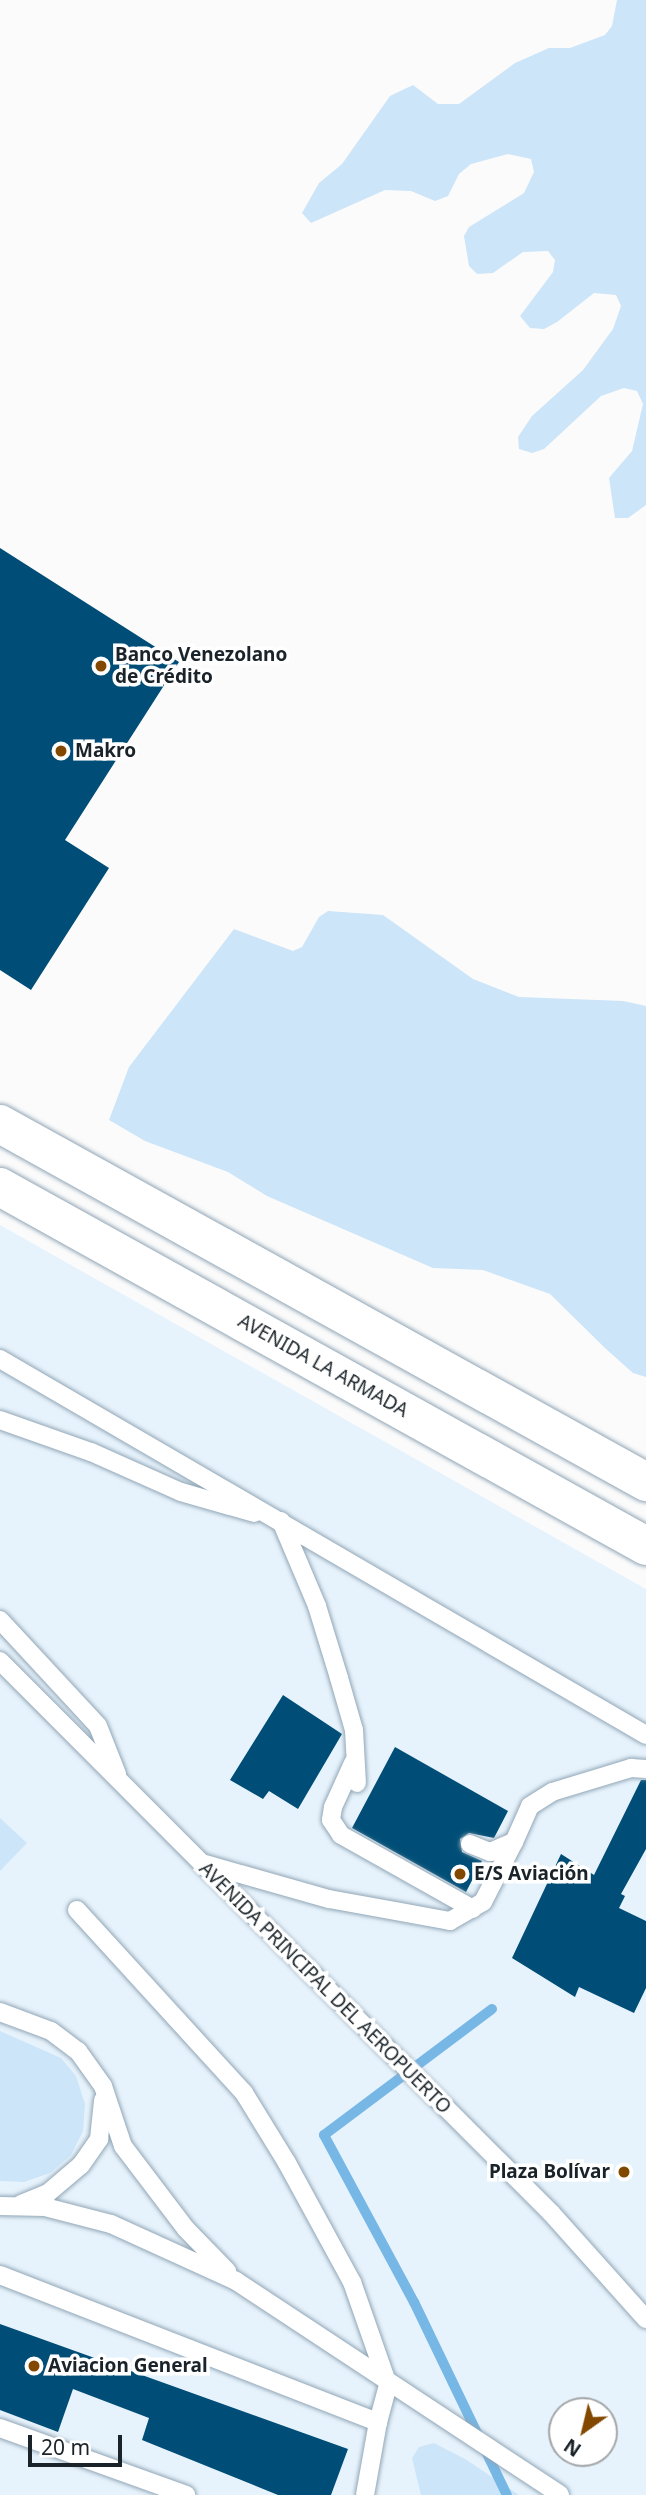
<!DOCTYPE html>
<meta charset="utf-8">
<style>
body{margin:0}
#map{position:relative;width:646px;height:2495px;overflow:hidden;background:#fbfbfb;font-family:"Noto Sans",sans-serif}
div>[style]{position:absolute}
.built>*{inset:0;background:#e7f3fc}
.green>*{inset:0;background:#cce5f9}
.stream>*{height:10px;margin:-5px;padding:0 5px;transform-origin:5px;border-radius:5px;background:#76b7e6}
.building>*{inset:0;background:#004e77}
.roads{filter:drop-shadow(0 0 2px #91a6b6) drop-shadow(0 0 2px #91a6b6)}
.service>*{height:18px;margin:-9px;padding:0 9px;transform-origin:9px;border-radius:9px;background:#fff}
.secondary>*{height:38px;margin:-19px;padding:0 19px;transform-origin:19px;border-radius:19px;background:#fff}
.dots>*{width:19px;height:19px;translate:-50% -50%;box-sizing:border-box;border:4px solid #fff;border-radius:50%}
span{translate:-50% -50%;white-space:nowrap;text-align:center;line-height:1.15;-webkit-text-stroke:7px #fff;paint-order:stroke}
.poi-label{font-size:19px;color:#1a2329;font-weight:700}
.left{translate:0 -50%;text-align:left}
.right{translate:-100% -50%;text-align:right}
.street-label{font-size:19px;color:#1a2329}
.north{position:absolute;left:548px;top:2397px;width:70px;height:70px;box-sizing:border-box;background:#fff;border:2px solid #a3a7a9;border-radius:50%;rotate:214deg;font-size:19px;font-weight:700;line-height:28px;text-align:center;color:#1a2329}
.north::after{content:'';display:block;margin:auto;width:24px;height:32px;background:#834800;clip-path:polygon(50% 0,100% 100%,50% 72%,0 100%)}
.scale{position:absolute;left:28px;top:2435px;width:94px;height:32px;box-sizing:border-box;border:4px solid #1a2329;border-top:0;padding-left:9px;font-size:21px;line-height:24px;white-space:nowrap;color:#1a2329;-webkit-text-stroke:5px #fff;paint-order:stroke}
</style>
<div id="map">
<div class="built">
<i style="clip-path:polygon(evenodd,0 1225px,646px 1589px,646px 2495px,0 2495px,0 1225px,562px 2411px,604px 2411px,604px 2453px,562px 2453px,562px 2411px)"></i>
</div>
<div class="green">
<i style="clip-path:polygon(617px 0,646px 0,646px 505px,628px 518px,615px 518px,609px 478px,632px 451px,643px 404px,637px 391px,624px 388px,601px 396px,544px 449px,532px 453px,519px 449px,518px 437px,532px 416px,583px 370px,613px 329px,621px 306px,616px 295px,594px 293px,557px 322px,544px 329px,530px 328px,520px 316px,553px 272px,555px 260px,548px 251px,523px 252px,493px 273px,477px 274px,469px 266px,464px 236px,469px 227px,524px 193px,534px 172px,531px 159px,508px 154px,471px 164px,459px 174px,448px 196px,435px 201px,411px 191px,385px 190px,311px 223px,302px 213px,319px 183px,342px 164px,390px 96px,413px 85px,438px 104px,459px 104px,515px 63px,549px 48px,570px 48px,605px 35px,612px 26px)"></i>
<i style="clip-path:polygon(328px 911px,383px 915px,473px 979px,519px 997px,623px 1001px,646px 1006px,646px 1377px,633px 1373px,606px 1349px,550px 1294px,483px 1270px,433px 1268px,267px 1196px,228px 1172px,145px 1141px,109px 1120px,129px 1067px,234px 929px,293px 951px,302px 947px,319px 917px)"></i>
<i style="clip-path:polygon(0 1818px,27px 1843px,0 1871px)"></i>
<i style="clip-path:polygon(0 2031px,61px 2058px,76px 2076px,85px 2104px,83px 2131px,71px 2155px,50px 2173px,24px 2182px,0 2181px)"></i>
<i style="clip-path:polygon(434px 2443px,465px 2459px,519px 2495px,421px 2495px,412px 2458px,419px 2447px)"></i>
</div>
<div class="stream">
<i style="left:492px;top:2009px;width:210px;rotate:143.1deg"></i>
<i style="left:324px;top:2135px;width:190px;rotate:61.7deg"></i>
<i style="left:414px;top:2302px;width:214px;rotate:64.3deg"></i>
</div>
<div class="building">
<i style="clip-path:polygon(0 548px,179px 662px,65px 840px,109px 868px,31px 990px,0 970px)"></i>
<i style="clip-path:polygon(283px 1695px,342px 1734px,298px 1809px,269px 1791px,263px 1799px,230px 1780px)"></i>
<i style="clip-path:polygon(395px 1747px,508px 1811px,494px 1838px,469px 1833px,460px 1839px,462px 1852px,482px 1861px,466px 1892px,352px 1828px)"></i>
<i style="clip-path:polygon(641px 1780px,646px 1780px,646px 1849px,621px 1894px,625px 1896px,619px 1908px,646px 1921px,646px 1988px,634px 2013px,579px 1987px,575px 1997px,512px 1958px,561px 1854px,594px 1875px)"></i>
<i style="clip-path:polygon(0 2324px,348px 2449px,331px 2495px,278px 2495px,142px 2440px,149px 2418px,73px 2389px,58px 2432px,0 2410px)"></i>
</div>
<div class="roads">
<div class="service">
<i style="left:0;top:1359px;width:747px;rotate:30.2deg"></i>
<i style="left:0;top:1420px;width:96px;rotate:19.4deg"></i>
<i style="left:91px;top:1452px;width:98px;rotate:24deg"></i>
<i style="left:181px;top:1492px;width:76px;rotate:16deg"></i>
<i style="left:281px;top:1521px;width:92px;rotate:67deg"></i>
<i style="left:317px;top:1606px;width:75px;rotate:73deg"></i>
<i style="left:339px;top:1678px;width:54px;rotate:73.9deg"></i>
<i style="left:354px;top:1730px;width:53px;rotate:86.8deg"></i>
<i style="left:0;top:1620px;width:144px;rotate:47.2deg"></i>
<i style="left:98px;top:1726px;width:52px;rotate:68.4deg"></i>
<i style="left:0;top:1661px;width:781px;rotate:45.05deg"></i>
<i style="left:552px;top:2214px;width:141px;rotate:48.2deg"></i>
<i style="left:353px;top:1763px;width:48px;rotate:114.4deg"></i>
<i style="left:333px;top:1807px;width:13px;rotate:99deg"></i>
<i style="left:331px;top:1820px;width:18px;rotate:56deg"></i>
<i style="left:341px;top:1835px;width:151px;rotate:29.3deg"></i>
<i style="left:470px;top:1844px;width:22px;rotate:22deg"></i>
<i style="left:490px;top:1852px;width:26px;rotate:-23deg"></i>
<i style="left:514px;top:1842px;width:39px;rotate:-66deg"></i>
<i style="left:530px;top:1806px;width:26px;rotate:-32deg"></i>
<i style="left:552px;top:1792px;width:83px;rotate:-16.9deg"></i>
<i style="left:631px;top:1768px;width:15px;rotate:4deg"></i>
<i style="left:205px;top:1864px;width:129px;rotate:15.8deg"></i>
<i style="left:329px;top:1899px;width:123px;rotate:10.3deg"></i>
<i style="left:450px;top:1921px;width:38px;rotate:-30deg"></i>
<i style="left:483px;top:1902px;width:68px;rotate:-62.7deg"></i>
<i style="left:77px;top:1910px;width:248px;rotate:47.6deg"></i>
<i style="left:244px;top:2093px;width:82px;rotate:58.4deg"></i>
<i style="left:287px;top:2163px;width:136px;rotate:61.4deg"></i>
<i style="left:352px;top:2282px;width:109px;rotate:70.7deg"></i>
<i style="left:388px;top:2385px;width:38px;rotate:105deg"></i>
<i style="left:0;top:2012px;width:54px;rotate:20.4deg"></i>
<i style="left:51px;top:2031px;width:34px;rotate:37deg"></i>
<i style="left:78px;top:2051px;width:43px;rotate:54.5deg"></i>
<i style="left:103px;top:2086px;width:63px;rotate:71.6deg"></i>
<i style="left:123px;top:2146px;width:104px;rotate:52.8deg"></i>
<i style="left:186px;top:2229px;width:59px;rotate:45.7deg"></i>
<i style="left:21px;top:2204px;width:29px;rotate:-22deg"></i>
<i style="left:48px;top:2193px;width:43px;rotate:-40.3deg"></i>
<i style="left:81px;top:2165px;width:32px;rotate:-55deg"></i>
<i style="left:99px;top:2139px;width:39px;rotate:-84deg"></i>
<i style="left:0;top:2206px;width:45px;rotate:1.3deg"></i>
<i style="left:45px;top:2207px;width:68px;rotate:14.4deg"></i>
<i style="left:111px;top:2224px;width:137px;rotate:24.5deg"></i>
<i style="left:236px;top:2281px;width:388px;rotate:33.4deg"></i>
<i style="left:0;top:2275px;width:406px;rotate:21.3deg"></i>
<i style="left:378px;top:2422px;width:74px;rotate:100.1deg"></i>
<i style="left:0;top:2428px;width:198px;rotate:19.8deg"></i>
</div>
<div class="secondary">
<i style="left:0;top:1124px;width:739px;rotate:28.99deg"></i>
<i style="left:0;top:1187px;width:739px;rotate:29.06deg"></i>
</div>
</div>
<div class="dots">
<i style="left:101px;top:666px;background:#834800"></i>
<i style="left:61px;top:751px;background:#834800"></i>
<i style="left:460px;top:1874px;background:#834800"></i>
<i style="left:624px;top:2172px;background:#834800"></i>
<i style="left:34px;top:2366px;background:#834800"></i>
</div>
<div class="poi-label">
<span class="left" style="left:115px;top:666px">Banco Venezolano<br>de Crédito</span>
<span class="left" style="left:75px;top:751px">Makro</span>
<span class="left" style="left:474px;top:1874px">E/S Aviación</span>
<span class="right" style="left:610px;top:2172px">Plaza Bolívar</span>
<span class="left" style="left:48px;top:2366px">Aviacion General</span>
</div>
<div class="street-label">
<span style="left:323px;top:1366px;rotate:29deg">AVENIDA LA ARMADA</span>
<span style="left:325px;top:1988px;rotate:45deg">AVENIDA PRINCIPAL DEL AEROPUERTO</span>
</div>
<div class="north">N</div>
<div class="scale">20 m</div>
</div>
